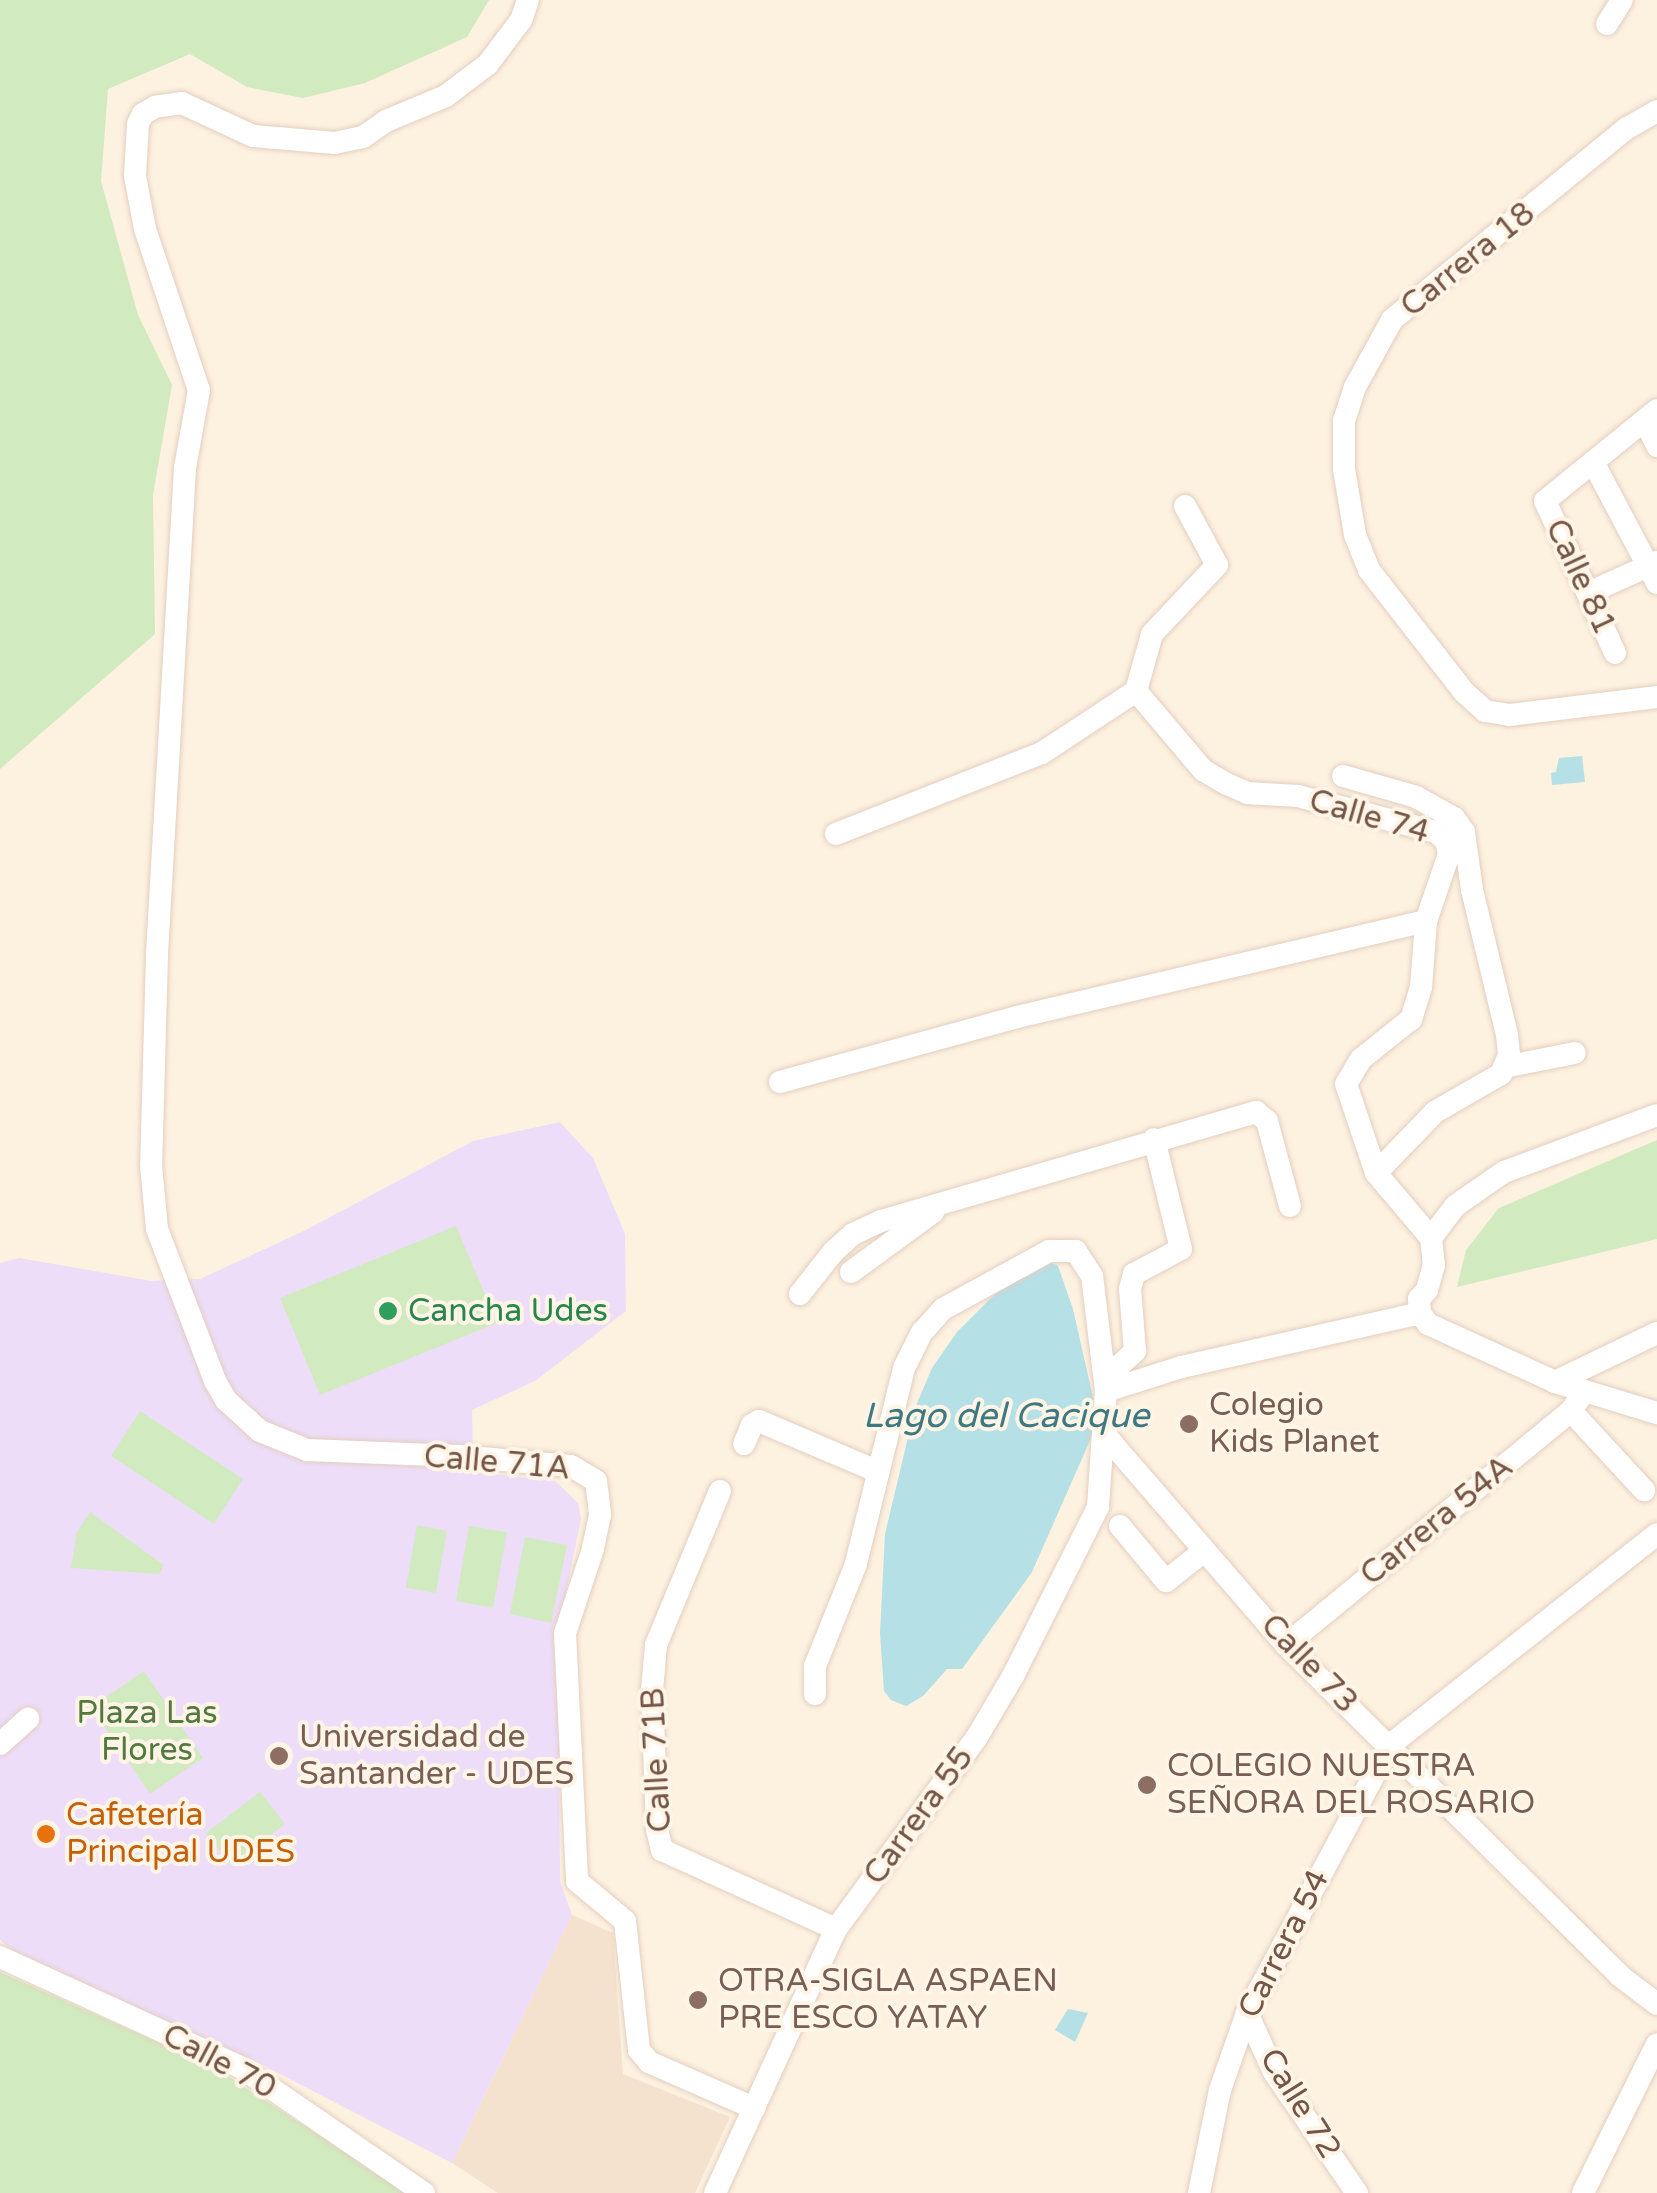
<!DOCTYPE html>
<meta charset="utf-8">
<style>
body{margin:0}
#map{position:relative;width:1657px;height:2193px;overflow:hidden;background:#fdf1e0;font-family:"Varela Round",sans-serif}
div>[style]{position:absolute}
.residential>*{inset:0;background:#f4e2ce}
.education>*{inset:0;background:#eeddf9}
.green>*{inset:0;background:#d2eabf}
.water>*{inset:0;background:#b4e0e6}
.roads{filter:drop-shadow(0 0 2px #e3cebf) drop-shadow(0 0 2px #e3cebf)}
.minor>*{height:22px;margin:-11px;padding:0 11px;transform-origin:11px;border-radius:11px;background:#fff}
.dots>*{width:28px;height:28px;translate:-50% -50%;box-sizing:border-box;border:5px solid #fff5e7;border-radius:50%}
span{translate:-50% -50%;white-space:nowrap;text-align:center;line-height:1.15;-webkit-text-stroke:8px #fff5e7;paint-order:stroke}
.street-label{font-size:32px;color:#745547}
.leisure-label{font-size:32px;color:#27864d}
.left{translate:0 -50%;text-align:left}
.education-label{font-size:32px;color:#785e54}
.park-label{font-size:32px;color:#527a3f}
.food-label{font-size:32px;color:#c56008}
.water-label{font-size:35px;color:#3e7881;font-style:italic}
</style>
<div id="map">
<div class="residential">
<i style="clip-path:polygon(572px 1915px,613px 1933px,623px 2074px,730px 2117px,695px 2193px,498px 2193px,452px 2163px)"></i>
</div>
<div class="education">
<i style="clip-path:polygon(560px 1122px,593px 1158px,625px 1234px,626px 1311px,535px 1381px,472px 1410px,473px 1472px,555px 1481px,578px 1503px,581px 1519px,558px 1632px,560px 1881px,572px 1915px,452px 2163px,251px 2059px,20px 1957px,0 1940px,0 1263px,19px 1258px,152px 1281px,200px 1279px,304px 1231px,473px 1141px)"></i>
</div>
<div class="green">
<i style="clip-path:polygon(0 0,489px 0,467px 37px,365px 83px,303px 98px,247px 87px,190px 54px,108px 89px,101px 181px,138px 315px,172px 385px,153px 495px,155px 634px,0 769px)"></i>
<i style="clip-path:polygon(1657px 1140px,1657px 1239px,1457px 1287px,1466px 1250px,1499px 1208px)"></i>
<i style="clip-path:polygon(456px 1226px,497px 1323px,320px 1395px,280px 1298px)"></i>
<i style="clip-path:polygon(140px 1411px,243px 1479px,214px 1524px,111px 1456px)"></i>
<i style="clip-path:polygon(90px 1512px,164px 1565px,159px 1574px,71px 1568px,77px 1532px)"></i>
<i style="clip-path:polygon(417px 1525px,447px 1531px,436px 1593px,406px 1588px)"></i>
<i style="clip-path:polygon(469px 1526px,507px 1532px,493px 1608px,456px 1601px)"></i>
<i style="clip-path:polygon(525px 1537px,567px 1545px,551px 1623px,510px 1614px)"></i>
<i style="clip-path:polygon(144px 1671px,203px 1758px,150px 1794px,91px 1707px)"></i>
<i style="clip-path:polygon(260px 1792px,285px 1824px,232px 1866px,206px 1833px)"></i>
<i style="clip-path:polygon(0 1972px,215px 2068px,408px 2193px,0 2193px)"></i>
</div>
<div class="water">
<i style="clip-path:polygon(1582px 756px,1585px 782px,1552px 785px,1551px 773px,1556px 772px,1559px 758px)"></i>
<i style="clip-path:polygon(1049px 1261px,1058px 1266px,1073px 1309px,1095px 1406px,1092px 1436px,1032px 1572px,962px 1669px,947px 1669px,923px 1696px,906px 1706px,891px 1700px,884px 1691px,880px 1633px,885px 1534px,915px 1408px,932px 1368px,957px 1332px,994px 1295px)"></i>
<i style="clip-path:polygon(1068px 2009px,1088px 2013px,1075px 2042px,1055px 2030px)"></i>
</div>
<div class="roads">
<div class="minor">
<i style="left:528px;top:0;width:21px;rotate:109deg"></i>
<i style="left:521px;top:20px;width:55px;rotate:126.9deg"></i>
<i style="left:488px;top:64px;width:53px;rotate:142.7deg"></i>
<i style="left:446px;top:96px;width:65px;rotate:157.4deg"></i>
<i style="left:386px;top:121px;width:28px;rotate:145deg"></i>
<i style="left:363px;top:137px;width:29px;rotate:168deg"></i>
<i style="left:335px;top:143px;width:82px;rotate:-175.1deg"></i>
<i style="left:253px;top:136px;width:78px;rotate:-155.1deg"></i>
<i style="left:182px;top:103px;width:27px;rotate:172deg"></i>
<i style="left:155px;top:107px;width:14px;rotate:150deg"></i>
<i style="left:143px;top:114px;width:11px;rotate:117deg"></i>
<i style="left:138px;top:124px;width:52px;rotate:93.3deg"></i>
<i style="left:135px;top:176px;width:54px;rotate:79.3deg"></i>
<i style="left:145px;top:229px;width:170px;rotate:71.5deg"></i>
<i style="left:199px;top:390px;width:79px;rotate:100.2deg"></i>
<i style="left:185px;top:468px;width:489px;rotate:93.3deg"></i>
<i style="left:157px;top:956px;width:209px;rotate:91.6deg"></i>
<i style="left:151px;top:1165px;width:64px;rotate:84.6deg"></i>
<i style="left:157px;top:1229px;width:163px;rotate:69.1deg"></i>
<i style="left:215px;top:1381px;width:22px;rotate:60deg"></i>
<i style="left:226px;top:1400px;width:46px;rotate:42.4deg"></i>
<i style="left:260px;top:1431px;width:51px;rotate:22deg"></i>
<i style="left:307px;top:1450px;width:152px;rotate:2.3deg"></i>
<i style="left:459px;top:1456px;width:112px;rotate:5.1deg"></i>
<i style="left:571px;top:1466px;width:29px;rotate:31deg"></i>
<i style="left:596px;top:1481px;width:34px;rotate:83deg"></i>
<i style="left:600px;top:1515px;width:35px;rotate:102deg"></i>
<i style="left:593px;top:1549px;width:89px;rotate:108.4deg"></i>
<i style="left:565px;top:1633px;width:248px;rotate:87.2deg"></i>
<i style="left:577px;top:1881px;width:62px;rotate:39.8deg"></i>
<i style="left:625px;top:1921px;width:130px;rotate:83.8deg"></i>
<i style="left:639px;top:2050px;width:16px;rotate:50deg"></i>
<i style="left:649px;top:2062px;width:115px;rotate:23.7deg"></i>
<i style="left:1607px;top:24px;width:28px;rotate:-58deg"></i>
<i style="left:1657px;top:111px;width:34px;rotate:150deg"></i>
<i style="left:1627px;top:128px;width:303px;rotate:140.8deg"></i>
<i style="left:1392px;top:320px;width:77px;rotate:118.9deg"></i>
<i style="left:1355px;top:387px;width:35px;rotate:108deg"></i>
<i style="left:1344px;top:420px;width:49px;rotate:90deg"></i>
<i style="left:1344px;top:469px;width:67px;rotate:80.5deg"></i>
<i style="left:1355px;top:535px;width:38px;rotate:68deg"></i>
<i style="left:1369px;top:570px;width:155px;rotate:52.1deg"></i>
<i style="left:1464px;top:692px;width:28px;rotate:42deg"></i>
<i style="left:1485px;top:711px;width:24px;rotate:9deg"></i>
<i style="left:1509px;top:715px;width:149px;rotate:-6.9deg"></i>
<i style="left:1645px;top:421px;width:28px;rotate:64deg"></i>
<i style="left:1593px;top:462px;width:137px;rotate:62.1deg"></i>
<i style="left:1588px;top:593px;width:76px;rotate:-24.2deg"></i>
<i style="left:1615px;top:653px;width:167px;rotate:-114.7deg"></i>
<i style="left:1545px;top:501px;width:144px;rotate:-39.1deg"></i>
<i style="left:1136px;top:691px;width:104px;rotate:49.7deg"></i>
<i style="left:1203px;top:770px;width:26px;rotate:31deg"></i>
<i style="left:1225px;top:783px;width:24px;rotate:24deg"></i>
<i style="left:1247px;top:793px;width:51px;rotate:3.4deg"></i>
<i style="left:1298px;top:796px;width:143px;rotate:14.6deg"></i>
<i style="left:1436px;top:832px;width:13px;rotate:42deg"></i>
<i style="left:1446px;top:841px;width:13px;rotate:77deg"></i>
<i style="left:1449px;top:854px;width:71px;rotate:108.9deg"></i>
<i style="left:1426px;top:921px;width:66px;rotate:94.3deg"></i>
<i style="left:1421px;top:987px;width:34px;rotate:107deg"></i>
<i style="left:1411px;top:1019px;width:64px;rotate:141.3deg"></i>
<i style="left:1361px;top:1059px;width:29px;rotate:121deg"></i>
<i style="left:1346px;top:1084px;width:94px;rotate:71.4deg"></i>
<i style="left:1376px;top:1173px;width:85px;rotate:49.8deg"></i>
<i style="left:1431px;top:1238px;width:27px;rotate:84deg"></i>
<i style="left:1434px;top:1265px;width:26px;rotate:106deg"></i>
<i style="left:1427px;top:1290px;width:12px;rotate:132deg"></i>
<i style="left:1419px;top:1299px;width:14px;rotate:86deg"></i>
<i style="left:1420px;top:1313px;width:14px;rotate:54deg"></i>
<i style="left:1428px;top:1324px;width:140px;rotate:24.5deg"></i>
<i style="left:1555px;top:1382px;width:107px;rotate:16.9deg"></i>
<i style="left:1343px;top:776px;width:76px;rotate:16deg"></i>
<i style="left:1416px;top:797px;width:43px;rotate:28.9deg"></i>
<i style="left:1454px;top:818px;width:17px;rotate:54deg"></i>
<i style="left:1464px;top:832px;width:59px;rotate:82.1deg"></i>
<i style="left:1472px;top:890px;width:149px;rotate:76.4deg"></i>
<i style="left:1507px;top:1035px;width:20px;rotate:84deg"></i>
<i style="left:1509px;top:1055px;width:21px;rotate:113deg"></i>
<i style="left:1501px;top:1074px;width:76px;rotate:150.1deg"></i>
<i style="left:1435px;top:1112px;width:85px;rotate:134deg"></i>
<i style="left:836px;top:834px;width:221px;rotate:-21.5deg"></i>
<i style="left:1042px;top:753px;width:113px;rotate:-33.4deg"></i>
<i style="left:1136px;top:691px;width:59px;rotate:-74.3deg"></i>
<i style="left:1152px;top:634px;width:95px;rotate:-46.7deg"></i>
<i style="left:1217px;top:565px;width:67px;rotate:-118.5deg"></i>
<i style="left:1504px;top:1067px;width:72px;rotate:-11.2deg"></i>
<i style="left:780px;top:1082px;width:246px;rotate:-15.3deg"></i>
<i style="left:1017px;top:1017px;width:420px;rotate:-13.2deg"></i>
<i style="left:1431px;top:1238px;width:40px;rotate:-53deg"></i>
<i style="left:1455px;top:1206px;width:60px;rotate:-34.8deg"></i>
<i style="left:1504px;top:1172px;width:163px;rotate:-20.4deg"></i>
<i style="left:851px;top:1272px;width:102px;rotate:-36.2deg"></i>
<i style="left:800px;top:1294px;width:53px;rotate:-51.8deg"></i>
<i style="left:833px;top:1252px;width:27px;rotate:-42deg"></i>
<i style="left:853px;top:1234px;width:31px;rotate:-25deg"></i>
<i style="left:881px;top:1221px;width:391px;rotate:-16.2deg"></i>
<i style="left:1256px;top:1112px;width:14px;rotate:39deg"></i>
<i style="left:1267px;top:1121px;width:88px;rotate:74.9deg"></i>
<i style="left:1104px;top:1370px;width:17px;rotate:-17deg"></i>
<i style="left:1120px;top:1365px;width:21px;rotate:-43deg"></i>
<i style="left:1135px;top:1351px;width:62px;rotate:-94.6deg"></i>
<i style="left:1130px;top:1289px;width:16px;rotate:-75deg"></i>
<i style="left:1134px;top:1274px;width:53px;rotate:-28deg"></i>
<i style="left:1181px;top:1249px;width:113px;rotate:-103.8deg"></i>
<i style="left:1555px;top:1382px;width:113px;rotate:-25.7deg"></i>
<i style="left:1106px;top:1391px;width:79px;rotate:-17.7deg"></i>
<i style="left:1181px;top:1367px;width:245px;rotate:-12.7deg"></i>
<i style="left:1571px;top:1411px;width:108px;rotate:47.3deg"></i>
<i style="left:1105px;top:1435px;width:277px;rotate:49.2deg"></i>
<i style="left:1286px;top:1645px;width:470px;rotate:44.7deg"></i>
<i style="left:1620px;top:1976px;width:46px;rotate:37.1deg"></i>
<i style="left:744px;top:1444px;width:21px;rotate:-67deg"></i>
<i style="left:752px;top:1425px;width:8px;rotate:-30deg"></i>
<i style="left:759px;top:1421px;width:130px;rotate:23deg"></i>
<i style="left:720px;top:1491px;width:167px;rotate:112.6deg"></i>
<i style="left:656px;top:1645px;width:46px;rotate:95deg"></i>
<i style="left:652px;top:1691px;width:138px;rotate:87.9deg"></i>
<i style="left:657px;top:1829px;width:22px;rotate:77deg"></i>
<i style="left:662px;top:1850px;width:191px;rotate:24.4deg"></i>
<i style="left:1120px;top:1526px;width:72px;rotate:50.1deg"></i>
<i style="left:1166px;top:1581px;width:48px;rotate:-38.3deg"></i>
<i style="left:1286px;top:1645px;width:369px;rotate:-39.4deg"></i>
<i style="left:1571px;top:1411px;width:23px;rotate:-56deg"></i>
<i style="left:0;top:1744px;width:38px;rotate:-42deg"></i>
<i style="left:0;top:1957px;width:264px;rotate:24.6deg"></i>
<i style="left:240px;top:2067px;width:223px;rotate:34.4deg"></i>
<i style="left:1247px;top:2013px;width:65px;rotate:65.4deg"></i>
<i style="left:1274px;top:2072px;width:147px;rotate:55.6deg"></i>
<i style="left:715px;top:2193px;width:290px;rotate:-65.4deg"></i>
<i style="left:836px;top:1929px;width:238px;rotate:-53.7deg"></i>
<i style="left:977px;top:1737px;width:71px;rotate:-59.5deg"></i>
<i style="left:1013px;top:1676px;width:189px;rotate:-63.3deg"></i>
<i style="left:1098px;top:1507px;width:116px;rotate:-86.1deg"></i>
<i style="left:1106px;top:1391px;width:116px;rotate:-96.9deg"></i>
<i style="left:1092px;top:1276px;width:30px;rotate:-123deg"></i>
<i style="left:1076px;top:1251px;width:27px;rotate:180deg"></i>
<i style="left:1049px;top:1251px;width:121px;rotate:151.3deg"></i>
<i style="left:943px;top:1309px;width:31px;rotate:132deg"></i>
<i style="left:922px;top:1332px;width:40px;rotate:116.6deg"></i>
<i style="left:904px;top:1368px;width:202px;rotate:103.8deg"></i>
<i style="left:856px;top:1564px;width:110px;rotate:111.9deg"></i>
<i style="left:815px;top:1666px;width:28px;rotate:90deg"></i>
<i style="left:1199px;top:2193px;width:105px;rotate:-78.5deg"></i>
<i style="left:1220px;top:2090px;width:82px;rotate:-70.7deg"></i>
<i style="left:1247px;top:2013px;width:304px;rotate:-61.9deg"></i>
<i style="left:1390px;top:1745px;width:340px;rotate:-38.3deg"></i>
<i style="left:1583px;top:2193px;width:166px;rotate:-63.6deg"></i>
</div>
</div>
<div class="dots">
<i style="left:388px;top:1311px;background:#2e9e5b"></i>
<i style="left:1189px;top:1424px;background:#8d6e63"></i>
<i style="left:279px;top:1756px;background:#8d6e63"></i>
<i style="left:1147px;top:1785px;background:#8d6e63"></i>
<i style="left:46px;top:1834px;background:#e8710a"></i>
<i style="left:698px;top:2000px;background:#8d6e63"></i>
</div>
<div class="street-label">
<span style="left:1468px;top:260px;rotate:-39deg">Carrera 18</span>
<span style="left:1580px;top:577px;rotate:65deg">Calle 81</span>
<span style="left:1369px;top:817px;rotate:16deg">Calle 74</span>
<span style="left:497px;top:1463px;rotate:5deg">Calle 71A</span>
<span style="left:1437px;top:1521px;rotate:-39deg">Carrera 54A</span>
<span style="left:1309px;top:1664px;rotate:46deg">Calle 73</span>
<span style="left:657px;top:1760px;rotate:-93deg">Calle 71B</span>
<span style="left:919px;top:1816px;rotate:-54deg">Carrera 55</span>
<span style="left:1284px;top:1944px;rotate:-63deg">Carrera 54</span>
<span style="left:219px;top:2062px;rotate:28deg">Calle 70</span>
<span style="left:1300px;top:2104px;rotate:58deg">Calle 72</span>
</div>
<div class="leisure-label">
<span class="left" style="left:408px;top:1311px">Cancha Udes</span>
</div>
<div class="education-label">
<span class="left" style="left:1209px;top:1424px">Colegio<br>Kids Planet</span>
<span class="left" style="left:299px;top:1756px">Universidad de<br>Santander - UDES</span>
<span class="left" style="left:1167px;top:1785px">COLEGIO NUESTRA<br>SEÑORA DEL ROSARIO</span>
<span class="left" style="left:718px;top:2000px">OTRA-SIGLA ASPAEN<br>PRE ESCO YATAY</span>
</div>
<div class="park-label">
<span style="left:147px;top:1732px">Plaza Las<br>Flores</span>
</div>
<div class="food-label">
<span class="left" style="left:66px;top:1834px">Cafetería<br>Principal UDES</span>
</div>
<div class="water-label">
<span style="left:1006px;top:1416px">Lago del Cacique</span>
</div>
</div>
